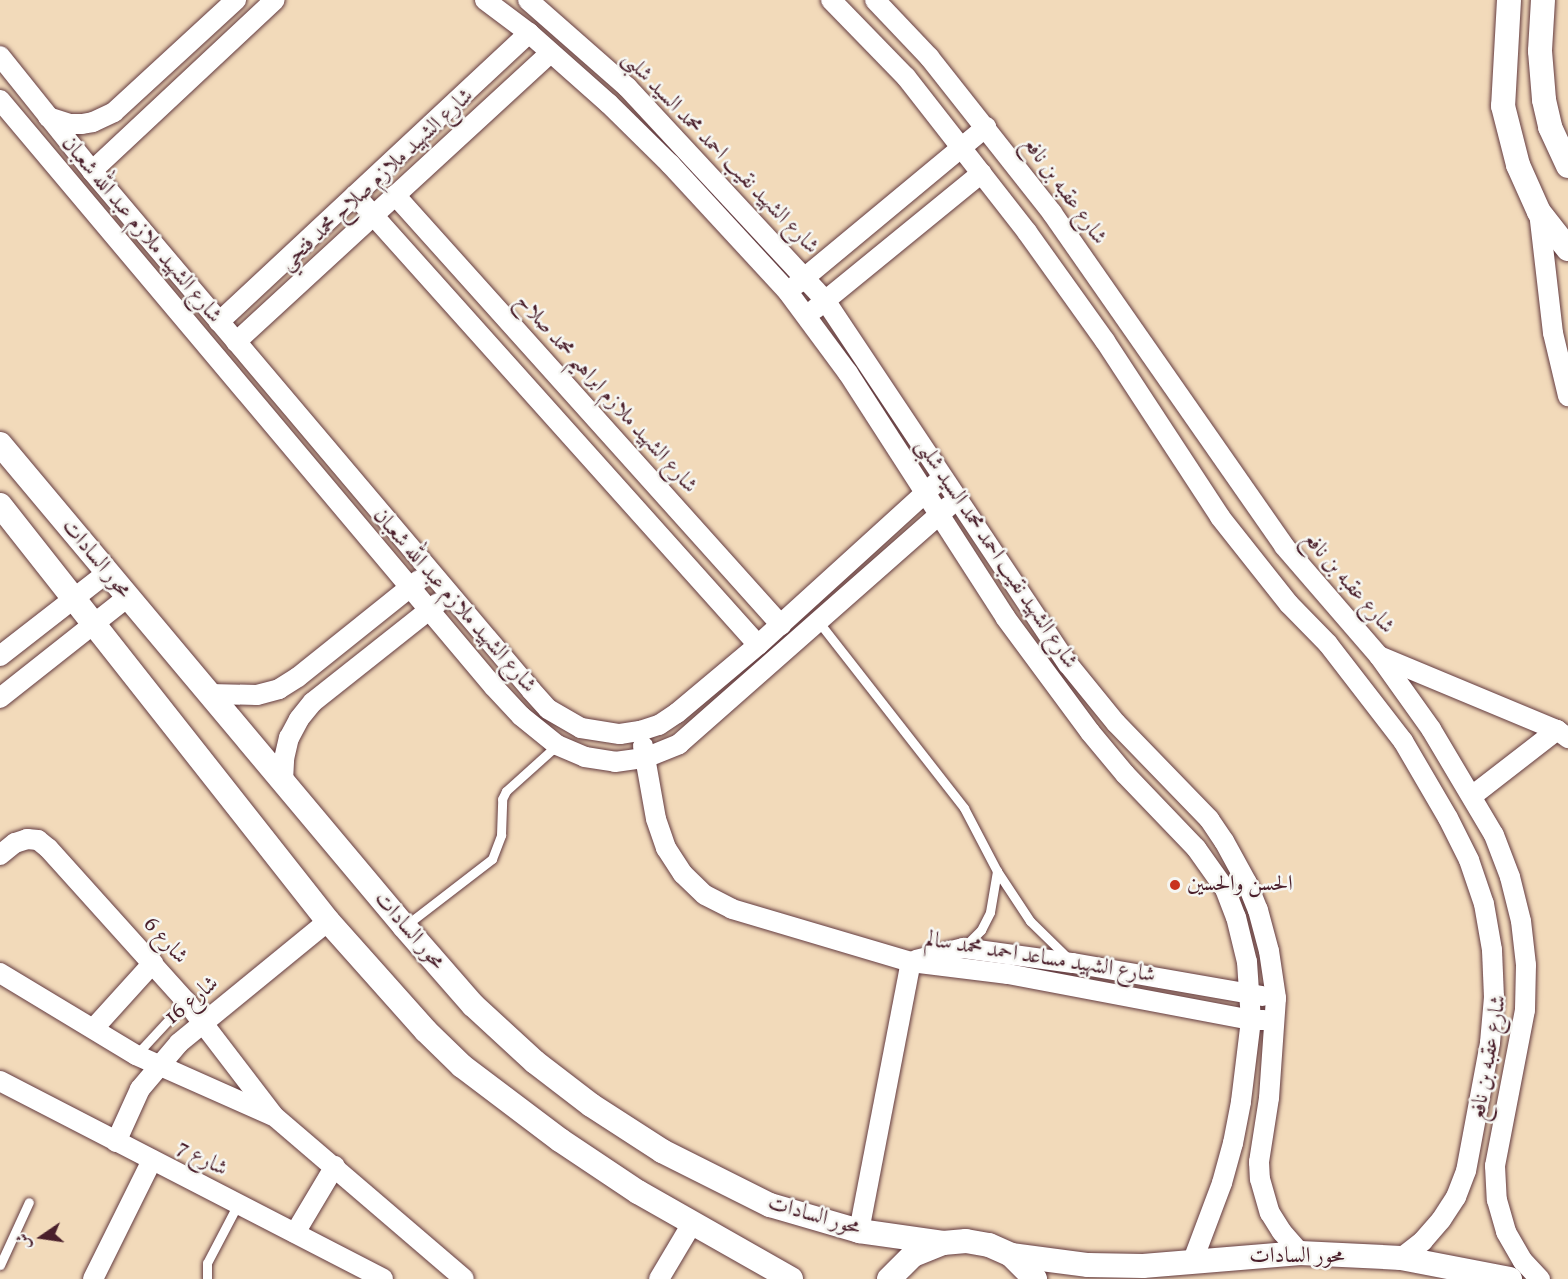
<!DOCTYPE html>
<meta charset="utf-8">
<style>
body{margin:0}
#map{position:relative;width:1568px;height:1279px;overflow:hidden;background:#f2daba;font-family:Vollkorn,Amiri,serif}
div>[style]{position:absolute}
.roads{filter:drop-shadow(0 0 2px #633b40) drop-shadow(0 0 2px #633b40)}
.service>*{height:9px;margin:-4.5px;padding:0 4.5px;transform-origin:4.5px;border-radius:4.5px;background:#fff}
.minor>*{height:20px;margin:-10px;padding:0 10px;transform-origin:10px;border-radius:10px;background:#fff}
.tertiary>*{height:24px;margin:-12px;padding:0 12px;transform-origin:12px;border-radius:12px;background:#fff}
.dots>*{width:16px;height:16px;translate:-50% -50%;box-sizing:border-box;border:3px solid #f6f6f2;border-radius:50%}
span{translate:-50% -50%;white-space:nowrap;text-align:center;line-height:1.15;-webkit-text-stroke:5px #f6f6f2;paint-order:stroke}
.street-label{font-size:22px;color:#4a1f2b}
.poi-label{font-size:22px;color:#4a1f2b}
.left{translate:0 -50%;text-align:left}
.north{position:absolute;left:12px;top:1207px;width:60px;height:60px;-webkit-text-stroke:4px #f6f6f2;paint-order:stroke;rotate:257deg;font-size:16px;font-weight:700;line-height:24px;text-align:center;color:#4a1f2b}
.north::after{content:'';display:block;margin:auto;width:21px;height:27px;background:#4a1f2b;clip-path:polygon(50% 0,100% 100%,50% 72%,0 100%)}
</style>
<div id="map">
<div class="roads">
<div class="service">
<i style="left:818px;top:621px;width:237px;rotate:52deg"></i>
<i style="left:964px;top:808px;width:71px;rotate:62.4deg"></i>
<i style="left:997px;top:871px;width:60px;rotate:56.6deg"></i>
<i style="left:1030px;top:921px;width:56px;rotate:44.3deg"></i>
<i style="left:405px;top:926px;width:110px;rotate:-37.6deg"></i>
<i style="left:492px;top:859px;width:26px;rotate:-69deg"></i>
<i style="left:501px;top:835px;width:36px;rotate:-88deg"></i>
<i style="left:502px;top:799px;width:9px;rotate:-63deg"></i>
<i style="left:506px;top:791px;width:69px;rotate:-42deg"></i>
<i style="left:965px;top:946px;width:23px;rotate:-45deg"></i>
<i style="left:981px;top:930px;width:20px;rotate:-63deg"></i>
<i style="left:990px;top:912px;width:42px;rotate:-80.3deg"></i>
<i style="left:136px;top:1055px;width:74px;rotate:-47.2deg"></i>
<i style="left:0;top:1265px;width:69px;rotate:-65.3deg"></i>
<i style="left:207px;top:1279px;width:16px;rotate:-90deg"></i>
<i style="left:207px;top:1263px;width:67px;rotate:-62.3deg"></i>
</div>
<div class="minor">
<i style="left:485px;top:0;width:55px;rotate:36.9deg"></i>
<i style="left:529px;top:33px;width:107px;rotate:41.6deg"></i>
<i style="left:609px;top:104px;width:86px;rotate:44.5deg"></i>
<i style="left:670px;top:164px;width:174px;rotate:47.3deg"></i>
<i style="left:788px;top:292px;width:101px;rotate:53.5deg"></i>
<i style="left:848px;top:373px;width:290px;rotate:57.2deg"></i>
<i style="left:1005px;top:617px;width:143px;rotate:53.5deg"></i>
<i style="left:1090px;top:732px;width:55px;rotate:50.2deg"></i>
<i style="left:1125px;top:774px;width:103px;rotate:46.2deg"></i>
<i style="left:1196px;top:848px;width:50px;rotate:54.7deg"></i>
<i style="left:1225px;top:889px;width:30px;rotate:69deg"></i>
<i style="left:1236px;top:917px;width:46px;rotate:76.3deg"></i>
<i style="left:1247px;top:962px;width:58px;rotate:86.1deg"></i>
<i style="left:1251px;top:1020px;width:83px;rotate:97deg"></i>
<i style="left:1241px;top:1102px;width:42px;rotate:101deg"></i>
<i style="left:1233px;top:1143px;width:41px;rotate:105.4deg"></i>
<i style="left:1222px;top:1183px;width:82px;rotate:110.6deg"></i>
<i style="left:528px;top:0;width:132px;rotate:41.3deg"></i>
<i style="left:627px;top:87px;width:291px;rotate:47.1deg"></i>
<i style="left:825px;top:300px;width:438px;rotate:56.3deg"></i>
<i style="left:1068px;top:664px;width:76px;rotate:50.9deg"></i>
<i style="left:1116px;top:723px;width:134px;rotate:45.9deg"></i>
<i style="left:1209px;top:819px;width:27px;rotate:56deg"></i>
<i style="left:1224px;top:841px;width:48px;rotate:61.3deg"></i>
<i style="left:1247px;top:883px;width:29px;rotate:68deg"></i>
<i style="left:1258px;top:910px;width:42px;rotate:75deg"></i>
<i style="left:1269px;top:951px;width:48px;rotate:81.5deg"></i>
<i style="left:1276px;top:998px;width:100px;rotate:94deg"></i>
<i style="left:1269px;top:1098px;width:65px;rotate:98.9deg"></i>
<i style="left:1259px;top:1162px;width:17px;rotate:87deg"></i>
<i style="left:1260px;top:1179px;width:35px;rotate:74deg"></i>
<i style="left:1270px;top:1213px;width:22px;rotate:58deg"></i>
<i style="left:1282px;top:1232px;width:28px;rotate:49deg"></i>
<i style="left:831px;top:0;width:107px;rotate:45.8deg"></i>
<i style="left:906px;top:77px;width:197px;rotate:52deg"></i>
<i style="left:1027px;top:232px;width:134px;rotate:54.4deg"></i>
<i style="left:1105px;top:341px;width:210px;rotate:56.8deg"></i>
<i style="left:1220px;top:517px;width:111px;rotate:51.6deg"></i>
<i style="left:1289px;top:604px;width:56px;rotate:45.7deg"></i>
<i style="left:1328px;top:644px;width:123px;rotate:52.3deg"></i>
<i style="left:1403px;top:741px;width:89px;rotate:59.7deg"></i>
<i style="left:1448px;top:818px;width:47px;rotate:63.4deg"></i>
<i style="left:1469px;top:860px;width:46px;rotate:71.2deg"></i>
<i style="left:1484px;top:904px;width:47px;rotate:80.1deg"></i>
<i style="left:1492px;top:950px;width:47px;rotate:87.6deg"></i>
<i style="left:1494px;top:997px;width:46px;rotate:95deg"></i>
<i style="left:1490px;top:1043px;width:130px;rotate:100.6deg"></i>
<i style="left:1466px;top:1171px;width:28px;rotate:111deg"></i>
<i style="left:1456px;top:1197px;width:27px;rotate:123deg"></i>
<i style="left:1441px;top:1220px;width:28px;rotate:131deg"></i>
<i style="left:1423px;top:1241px;width:28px;rotate:142deg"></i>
<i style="left:875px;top:0;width:79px;rotate:46.5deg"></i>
<i style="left:929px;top:57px;width:199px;rotate:51.7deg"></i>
<i style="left:1052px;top:213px;width:406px;rotate:55.1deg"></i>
<i style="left:1284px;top:546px;width:145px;rotate:49.2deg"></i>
<i style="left:1379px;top:656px;width:90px;rotate:54.5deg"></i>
<i style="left:1431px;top:729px;width:123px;rotate:59.3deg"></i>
<i style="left:1494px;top:835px;width:45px;rotate:69.1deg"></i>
<i style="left:1510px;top:877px;width:45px;rotate:76deg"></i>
<i style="left:1521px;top:921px;width:44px;rotate:83.5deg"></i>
<i style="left:1526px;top:965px;width:45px;rotate:91.3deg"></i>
<i style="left:1525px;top:1010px;width:159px;rotate:100.9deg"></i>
<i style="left:1495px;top:1166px;width:34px;rotate:87deg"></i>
<i style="left:1497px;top:1200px;width:33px;rotate:74deg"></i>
<i style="left:1506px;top:1232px;width:34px;rotate:60deg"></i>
<i style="left:1523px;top:1261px;width:25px;rotate:47deg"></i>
<i style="left:0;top:56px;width:147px;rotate:51.3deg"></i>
<i style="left:92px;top:171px;width:680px;rotate:49.77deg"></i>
<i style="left:531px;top:690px;width:25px;rotate:48deg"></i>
<i style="left:548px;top:709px;width:38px;rotate:30deg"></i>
<i style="left:581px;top:728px;width:39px;rotate:9deg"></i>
<i style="left:620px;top:734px;width:20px;rotate:-9deg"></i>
<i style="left:640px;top:731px;width:20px;rotate:-18deg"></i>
<i style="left:659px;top:725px;width:22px;rotate:-34deg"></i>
<i style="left:677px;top:713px;width:106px;rotate:-40deg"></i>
<i style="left:758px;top:645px;width:241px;rotate:-42.3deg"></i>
<i style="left:0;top:100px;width:767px;rotate:49.92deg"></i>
<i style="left:494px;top:687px;width:40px;rotate:47deg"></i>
<i style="left:521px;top:716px;width:46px;rotate:38.9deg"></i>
<i style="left:557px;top:745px;width:30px;rotate:23deg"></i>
<i style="left:585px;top:757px;width:30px;rotate:9deg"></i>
<i style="left:615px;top:762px;width:30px;rotate:-8deg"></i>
<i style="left:645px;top:758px;width:37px;rotate:-22deg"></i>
<i style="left:679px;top:744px;width:360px;rotate:-41.4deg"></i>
<i style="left:48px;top:117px;width:23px;rotate:18deg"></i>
<i style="left:70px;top:124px;width:12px"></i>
<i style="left:82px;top:124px;width:11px;rotate:-10deg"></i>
<i style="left:93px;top:122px;width:23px;rotate:-25deg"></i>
<i style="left:114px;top:112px;width:166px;rotate:-42.6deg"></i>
<i style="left:92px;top:171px;width:250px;rotate:-43.1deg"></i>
<i style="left:355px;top:195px;width:604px;rotate:48.15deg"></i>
<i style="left:395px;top:195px;width:578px;rotate:48.09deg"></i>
<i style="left:1539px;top:212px;width:122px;rotate:83.4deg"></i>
<i style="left:1553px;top:333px;width:65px;rotate:76.6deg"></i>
<i style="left:797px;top:284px;width:246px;rotate:-39.7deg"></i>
<i style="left:815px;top:309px;width:215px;rotate:-39.2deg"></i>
<i style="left:219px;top:322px;width:424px;rotate:-43deg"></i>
<i style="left:236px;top:342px;width:427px;rotate:-42.6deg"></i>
<i style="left:0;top:656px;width:137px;rotate:-37.9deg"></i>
<i style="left:1379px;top:656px;width:193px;rotate:22.6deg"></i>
<i style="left:1557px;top:730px;width:14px;rotate:36deg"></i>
<i style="left:210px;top:694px;width:47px;rotate:1.2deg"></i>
<i style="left:257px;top:695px;width:23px;rotate:-15deg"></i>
<i style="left:279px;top:689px;width:22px;rotate:-32deg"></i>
<i style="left:298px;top:677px;width:155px;rotate:-38.7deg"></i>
<i style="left:0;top:698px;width:163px;rotate:-38.3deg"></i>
<i style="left:643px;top:746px;width:74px;rotate:79.9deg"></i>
<i style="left:656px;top:819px;width:31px;rotate:71deg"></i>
<i style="left:666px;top:848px;width:31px;rotate:57deg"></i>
<i style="left:683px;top:874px;width:30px;rotate:44deg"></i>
<i style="left:705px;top:895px;width:30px;rotate:27deg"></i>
<i style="left:732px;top:909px;width:187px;rotate:16.5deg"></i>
<i style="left:911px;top:962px;width:98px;rotate:7.1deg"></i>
<i style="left:1008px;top:974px;width:247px;rotate:10.7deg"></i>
<i style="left:1251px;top:1020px;width:13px"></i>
<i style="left:283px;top:781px;width:22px;rotate:-87deg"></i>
<i style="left:284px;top:759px;width:22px;rotate:-77deg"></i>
<i style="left:289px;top:738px;width:21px;rotate:-62deg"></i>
<i style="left:299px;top:719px;width:22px;rotate:-51deg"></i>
<i style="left:313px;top:702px;width:159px;rotate:-38.4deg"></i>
<i style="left:1472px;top:796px;width:108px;rotate:-37.8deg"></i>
<i style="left:0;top:855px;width:19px;rotate:-39deg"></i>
<i style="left:15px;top:843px;width:13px;rotate:-18deg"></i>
<i style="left:27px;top:839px;width:11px;rotate:5deg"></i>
<i style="left:38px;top:840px;width:13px;rotate:39deg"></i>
<i style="left:48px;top:848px;width:206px;rotate:48deg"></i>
<i style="left:186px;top:1001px;width:145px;rotate:52.6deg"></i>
<i style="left:274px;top:1116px;width:250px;rotate:40.6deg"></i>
<i style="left:916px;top:960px;width:49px;rotate:-14.3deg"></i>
<i style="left:963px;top:948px;width:111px;rotate:7.8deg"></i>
<i style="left:1073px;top:963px;width:192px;rotate:9.9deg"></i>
<i style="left:0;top:973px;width:159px;rotate:31.1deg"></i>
<i style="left:136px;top:1055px;width:148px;rotate:24deg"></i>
<i style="left:94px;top:1028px;width:88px;rotate:-47.8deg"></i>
<i style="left:0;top:1081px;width:431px;rotate:27.3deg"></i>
<i style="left:116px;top:1142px;width:58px;rotate:-65.6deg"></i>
<i style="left:140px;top:1089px;width:60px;rotate:-49.7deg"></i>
<i style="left:179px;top:1043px;width:193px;rotate:-39.3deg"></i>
<i style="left:859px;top:1231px;width:274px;rotate:-79.1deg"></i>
<i style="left:295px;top:1233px;width:78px;rotate:-59.2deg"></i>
<i style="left:93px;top:1279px;width:133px;rotate:-63.6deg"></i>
<i style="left:659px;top:1279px;width:66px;rotate:-59.2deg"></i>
</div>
<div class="tertiary">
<i style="left:1509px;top:0;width:106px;rotate:93.2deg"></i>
<i style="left:1503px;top:106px;width:61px;rotate:75.7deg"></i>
<i style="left:1518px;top:165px;width:51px;rotate:65.9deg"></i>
<i style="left:1539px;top:212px;width:47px;rotate:51.9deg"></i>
<i style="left:1543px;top:0;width:51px;rotate:93.4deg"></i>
<i style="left:1540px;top:51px;width:49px;rotate:85.3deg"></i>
<i style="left:1544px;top:100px;width:28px;rotate:77deg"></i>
<i style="left:1550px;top:127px;width:43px;rotate:65.2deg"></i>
<i style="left:0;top:444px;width:629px;rotate:50.03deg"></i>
<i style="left:404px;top:926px;width:105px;rotate:48.9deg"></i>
<i style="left:473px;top:1005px;width:84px;rotate:42.6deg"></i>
<i style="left:535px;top:1062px;width:71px;rotate:37.5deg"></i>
<i style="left:591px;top:1105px;width:85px;rotate:32.9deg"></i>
<i style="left:662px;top:1151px;width:121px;rotate:26.6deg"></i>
<i style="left:770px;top:1205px;width:93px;rotate:16.3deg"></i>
<i style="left:859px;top:1231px;width:85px;rotate:8.1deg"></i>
<i style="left:0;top:505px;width:530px;rotate:51.75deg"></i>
<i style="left:328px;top:921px;width:147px;rotate:48.3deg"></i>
<i style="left:426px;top:1031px;width:50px;rotate:44.2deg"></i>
<i style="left:462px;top:1066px;width:123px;rotate:37.1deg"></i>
<i style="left:560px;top:1140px;width:94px;rotate:33.7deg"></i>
<i style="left:638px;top:1192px;width:176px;rotate:29.6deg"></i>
<i style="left:1011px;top:1255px;width:78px;rotate:7.4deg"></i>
<i style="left:1088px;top:1265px;width:55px;rotate:1deg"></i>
<i style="left:1143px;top:1266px;width:158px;rotate:-4.7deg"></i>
<i style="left:1300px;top:1253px;width:101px;rotate:2.8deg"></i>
<i style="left:1401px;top:1258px;width:111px;rotate:10.9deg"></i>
<i style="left:889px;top:1279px;width:34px;rotate:-45deg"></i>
<i style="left:913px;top:1255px;width:32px;rotate:-22deg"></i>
<i style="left:943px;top:1243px;width:23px;rotate:-5deg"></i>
<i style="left:966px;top:1241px;width:23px;rotate:10deg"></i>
<i style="left:989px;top:1245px;width:24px;rotate:24deg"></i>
<i style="left:1011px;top:1255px;width:34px;rotate:45deg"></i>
</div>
</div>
<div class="dots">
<i style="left:1175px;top:885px;background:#c8321e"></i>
</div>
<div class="street-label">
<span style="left:720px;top:153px;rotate:46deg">شارع الشهيد نقيب احمد محمد السيد شلبى</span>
<span style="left:377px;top:180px;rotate:-43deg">شارع الشهيد ملازم صلاح محمد فتحي</span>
<span style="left:1064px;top:191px;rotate:54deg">شارع عقبه بن نافع</span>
<span style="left:141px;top:230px;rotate:50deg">شارع الشهيد ملازم عبد الله شعبان</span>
<span style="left:606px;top:394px;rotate:48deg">شارع الشهيد ملازم ابراهيم محمد صلاح</span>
<span style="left:996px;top:554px;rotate:56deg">شارع الشهيد نقيب احمد محمد السيد شلبى</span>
<span style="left:96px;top:559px;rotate:50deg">محور السادات</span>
<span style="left:1348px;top:583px;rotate:49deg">شارع عقبه بن نافع</span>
<span style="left:454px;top:601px;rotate:49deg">شارع الشهيد ملازم عبد الله شعبان</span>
<span style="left:409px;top:931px;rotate:49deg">محور السادات</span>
<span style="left:165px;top:941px;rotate:48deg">شارع 6</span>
<span style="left:1040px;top:958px;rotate:9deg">شارع الشهيد مساعد احمد محمد سالم</span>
<span style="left:192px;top:1001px;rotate:-40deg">شارع 16</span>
<span style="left:1489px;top:1058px;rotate:-80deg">شارع عقبه بن نافع</span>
<span style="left:202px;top:1159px;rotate:27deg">شارع 7</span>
<span style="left:814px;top:1216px;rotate:16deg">محور السادات</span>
<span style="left:1297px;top:1257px">محور السادات</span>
</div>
<div class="poi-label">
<span class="left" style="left:1187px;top:885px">الحسن والحسين</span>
</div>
<div class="north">ش</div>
</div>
